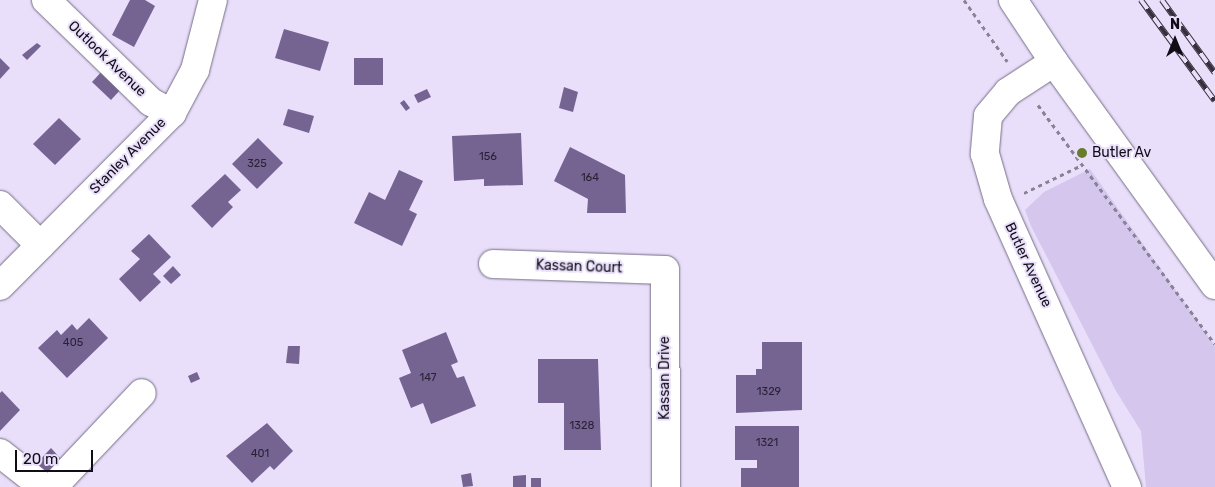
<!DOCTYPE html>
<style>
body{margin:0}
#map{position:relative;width:1215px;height:487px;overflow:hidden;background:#e9dffa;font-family:Rubik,sans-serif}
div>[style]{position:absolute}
.green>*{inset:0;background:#d4c6ed}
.building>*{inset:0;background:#756392}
.path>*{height:3px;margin-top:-1.5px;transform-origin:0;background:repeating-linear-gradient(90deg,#888295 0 4px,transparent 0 8px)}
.roads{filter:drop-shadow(0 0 1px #756d85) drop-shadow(0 0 1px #756d85)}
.minor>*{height:28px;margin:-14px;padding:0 14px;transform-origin:14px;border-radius:14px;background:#fff}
.tertiary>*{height:28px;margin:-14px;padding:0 14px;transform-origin:14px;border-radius:14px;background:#fff}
.secondary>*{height:28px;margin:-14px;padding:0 14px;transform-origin:14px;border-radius:14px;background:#fff}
.rail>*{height:5.5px;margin-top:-2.75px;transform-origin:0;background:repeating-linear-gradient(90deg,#e9dffa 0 11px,#35303c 0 22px);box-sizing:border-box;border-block:1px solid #35303c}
.dots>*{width:14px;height:14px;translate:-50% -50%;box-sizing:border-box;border:2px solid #e9dffa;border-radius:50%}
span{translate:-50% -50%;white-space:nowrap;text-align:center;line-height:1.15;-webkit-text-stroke:4px #e9dffa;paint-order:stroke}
.number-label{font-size:11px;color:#292235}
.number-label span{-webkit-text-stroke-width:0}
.street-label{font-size:14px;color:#100d16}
.poi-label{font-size:14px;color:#100d16}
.left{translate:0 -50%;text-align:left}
.north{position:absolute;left:1150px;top:15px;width:50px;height:50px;-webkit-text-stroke:4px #e9dffa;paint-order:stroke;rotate:0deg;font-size:14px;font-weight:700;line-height:20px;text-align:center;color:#100d16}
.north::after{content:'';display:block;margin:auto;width:18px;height:22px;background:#100d16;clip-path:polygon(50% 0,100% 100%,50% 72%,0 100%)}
.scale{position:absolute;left:15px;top:450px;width:78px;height:22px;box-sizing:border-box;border:2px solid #100d16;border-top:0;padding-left:6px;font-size:15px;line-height:18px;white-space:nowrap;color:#100d16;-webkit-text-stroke:4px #e9dffa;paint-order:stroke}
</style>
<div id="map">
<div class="green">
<i style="clip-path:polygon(1090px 169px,1215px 346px,1215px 487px,1146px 487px,1141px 431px,1116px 391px,1031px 226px,1025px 210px,1044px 192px)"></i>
</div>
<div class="building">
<i style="clip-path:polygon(130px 0,145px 0,155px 6px,134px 47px,112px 35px)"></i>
<i style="clip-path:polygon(284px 29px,329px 42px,320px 71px,275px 58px)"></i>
<i style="clip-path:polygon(37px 43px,41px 46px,27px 60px,22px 55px)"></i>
<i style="clip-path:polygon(0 58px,10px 68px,0 79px)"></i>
<i style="clip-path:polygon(354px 58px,383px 58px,383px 85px,354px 85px)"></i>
<i style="clip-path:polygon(103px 70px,122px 88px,111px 100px,92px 82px)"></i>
<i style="clip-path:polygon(564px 87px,578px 92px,573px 112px,559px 108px)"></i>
<i style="clip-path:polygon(427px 89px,431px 97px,418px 103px,414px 95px)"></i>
<i style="clip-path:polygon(404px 100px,410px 108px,406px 111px,400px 103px)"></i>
<i style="clip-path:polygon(288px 109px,314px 116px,309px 133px,283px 125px)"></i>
<i style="clip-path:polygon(59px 118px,81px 139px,55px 165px,33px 144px)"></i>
<i style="clip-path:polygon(521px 133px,523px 185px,484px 186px,484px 179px,454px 181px,452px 136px)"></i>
<i style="clip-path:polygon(258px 138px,283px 163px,257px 189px,232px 164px)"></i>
<i style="clip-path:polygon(570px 147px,625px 175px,626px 213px,587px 213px,588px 199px,554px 181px)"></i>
<i style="clip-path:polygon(399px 170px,423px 181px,409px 210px,417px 214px,402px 246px,354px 223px,369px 192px,385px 200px)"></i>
<i style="clip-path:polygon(225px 174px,241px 190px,228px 202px,233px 207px,212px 228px,191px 206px)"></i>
<i style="clip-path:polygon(149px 234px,171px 257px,153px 274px,161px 282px,140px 302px,119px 279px,140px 259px,131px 251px)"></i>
<i style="clip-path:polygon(173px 266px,181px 275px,171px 284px,163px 276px)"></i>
<i style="clip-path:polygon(89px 318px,108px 338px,67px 378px,38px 348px,57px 330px,61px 335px,72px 324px,77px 330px)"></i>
<i style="clip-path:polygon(446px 332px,458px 362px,451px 365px,457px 378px,464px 376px,476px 406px,431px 424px,423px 403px,411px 408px,399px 378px,411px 373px,402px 350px)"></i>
<i style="clip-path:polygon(762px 342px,802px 342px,802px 410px,736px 413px,736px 375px,756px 375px,756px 369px,762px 369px)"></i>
<i style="clip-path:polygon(288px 346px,300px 346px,299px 364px,286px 363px)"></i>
<i style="clip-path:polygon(538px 359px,598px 359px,601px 450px,564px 450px,564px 403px,538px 403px)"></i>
<i style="clip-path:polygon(197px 372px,200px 379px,191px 383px,188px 376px)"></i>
<i style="clip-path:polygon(2px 391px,20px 410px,0 431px,0 393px)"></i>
<i style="clip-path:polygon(267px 423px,293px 451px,274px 470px,270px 466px,252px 483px,226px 456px)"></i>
<i style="clip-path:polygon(735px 426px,799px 426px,799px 487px,741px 487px,741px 468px,757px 468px,757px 460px,735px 460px)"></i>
<i style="clip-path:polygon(51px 448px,61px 459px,46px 476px,35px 465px)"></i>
<i style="clip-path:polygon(471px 473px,473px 486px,463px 487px,461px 475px)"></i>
<i style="clip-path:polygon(526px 475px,526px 487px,513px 487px,513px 476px)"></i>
<i style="clip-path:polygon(531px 478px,541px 478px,541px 487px,531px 487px)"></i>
</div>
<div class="path">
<i style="left:964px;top:0;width:75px;rotate:54.8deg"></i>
<i style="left:1038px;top:105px;width:297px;rotate:53.5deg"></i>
<i style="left:1024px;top:193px;width:64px;rotate:-25.8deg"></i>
</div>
<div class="roads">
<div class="minor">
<i style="left:46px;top:0;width:146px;rotate:44.2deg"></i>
<i style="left:151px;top:102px;width:24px;rotate:28deg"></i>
<i style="left:0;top:205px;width:57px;rotate:45deg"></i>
<i style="left:493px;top:264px;width:172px;rotate:2deg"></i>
<i style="left:665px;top:270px;width:217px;rotate:89.7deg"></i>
<i style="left:0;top:286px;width:244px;rotate:-45.2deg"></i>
<i style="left:172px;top:113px;width:49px;rotate:-61.9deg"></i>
<i style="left:195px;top:70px;width:72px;rotate:-75.6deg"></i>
<i style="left:0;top:453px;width:55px;rotate:38.3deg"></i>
<i style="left:53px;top:487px;width:129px;rotate:-46.6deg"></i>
</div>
<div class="tertiary">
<i style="left:1054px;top:62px;width:55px;rotate:146.9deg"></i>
<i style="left:1008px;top:92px;width:31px;rotate:130deg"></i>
<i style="left:988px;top:116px;width:38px;rotate:95deg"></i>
<i style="left:985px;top:154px;width:47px;rotate:73.9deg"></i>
<i style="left:998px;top:199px;width:316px;rotate:65.9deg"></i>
</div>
<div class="secondary">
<i style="left:1013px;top:0;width:74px;rotate:56.5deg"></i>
<i style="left:1054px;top:62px;width:275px;rotate:54.2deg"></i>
</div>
</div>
<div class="rail">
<i style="left:1141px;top:0;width:125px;rotate:53.8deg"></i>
<i style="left:1162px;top:0;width:90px;rotate:54deg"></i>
</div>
<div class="dots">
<i style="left:1082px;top:153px;background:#697c2c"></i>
</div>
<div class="number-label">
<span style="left:488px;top:157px">156</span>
<span style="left:257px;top:164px">325</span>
<span style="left:590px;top:178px">164</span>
<span style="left:73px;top:343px">405</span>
<span style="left:428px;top:378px">147</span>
<span style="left:769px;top:392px">1329</span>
<span style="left:582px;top:426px">1328</span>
<span style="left:767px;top:443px">1321</span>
<span style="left:260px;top:454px">401</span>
</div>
<div class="street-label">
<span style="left:107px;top:59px;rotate:44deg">Outlook Avenue</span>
<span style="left:128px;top:156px;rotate:-45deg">Stanley Avenue</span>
<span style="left:1028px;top:265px;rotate:65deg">Butler Avenue</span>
<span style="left:579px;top:267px;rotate:2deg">Kassan Court</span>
<span style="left:665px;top:378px;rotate:-90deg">Kassan Drive</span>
</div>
<div class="poi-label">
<span class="left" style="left:1092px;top:153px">Butler Av</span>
</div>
<div class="north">N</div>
<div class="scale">20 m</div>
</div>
